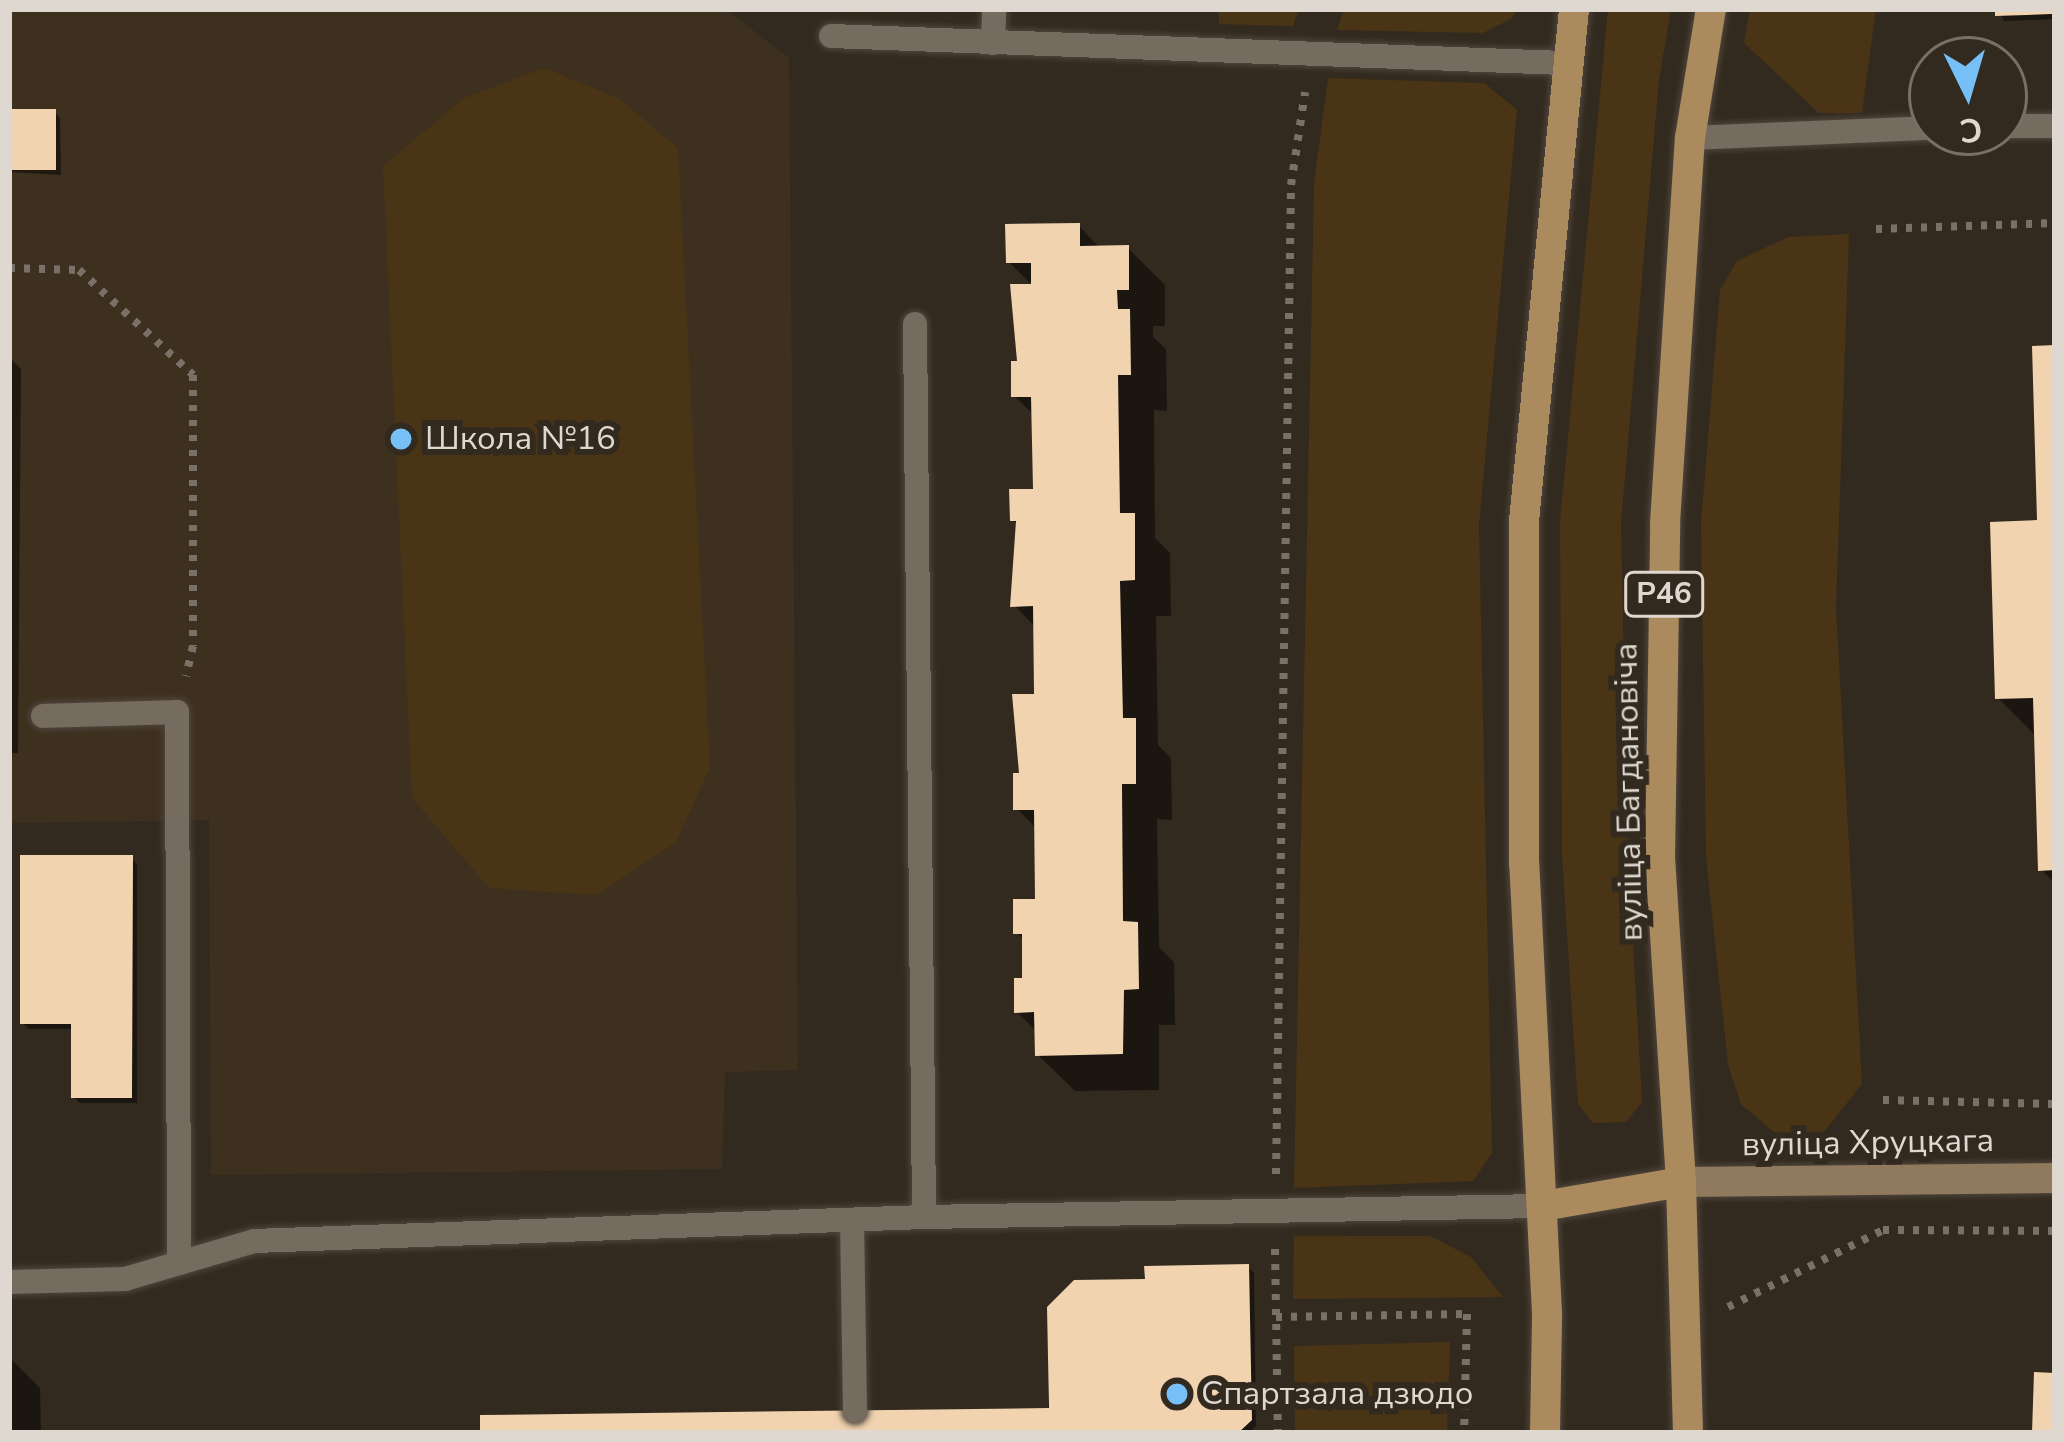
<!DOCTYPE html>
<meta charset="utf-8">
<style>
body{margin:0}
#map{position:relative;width:2064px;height:1442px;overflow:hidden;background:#332a1f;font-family:"Nunito Sans",sans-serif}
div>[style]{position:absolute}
.built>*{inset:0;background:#3e301f}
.green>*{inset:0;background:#4a3416}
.shadow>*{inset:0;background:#0007}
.building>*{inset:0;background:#f1d3b0}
.path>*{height:8px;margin-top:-4px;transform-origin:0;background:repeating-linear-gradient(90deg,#797167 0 6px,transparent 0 15px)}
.roads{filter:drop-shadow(0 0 3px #4e453c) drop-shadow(0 0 3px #4e453c)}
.lane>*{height:24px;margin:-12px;padding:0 12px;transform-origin:12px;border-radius:12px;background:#756b5e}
.secondary>*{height:30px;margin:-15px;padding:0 15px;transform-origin:15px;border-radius:15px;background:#907a5e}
.primary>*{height:30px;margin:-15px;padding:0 15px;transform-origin:15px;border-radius:15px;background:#ab8a5e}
.dots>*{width:33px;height:33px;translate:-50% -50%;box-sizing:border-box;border:6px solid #332a1f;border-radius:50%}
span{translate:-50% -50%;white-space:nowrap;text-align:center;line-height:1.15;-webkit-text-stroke:12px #332a1f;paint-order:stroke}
.shield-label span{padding:3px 9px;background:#332a1f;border:3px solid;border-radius:9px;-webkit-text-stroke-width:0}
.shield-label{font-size:30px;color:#ded8d0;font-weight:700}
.poi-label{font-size:33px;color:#ded8d0}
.left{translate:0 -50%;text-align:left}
.street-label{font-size:33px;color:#ded8d0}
.frame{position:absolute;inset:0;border:12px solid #ded8d0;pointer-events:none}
.north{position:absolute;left:1908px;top:36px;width:120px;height:120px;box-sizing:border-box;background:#332a1f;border:3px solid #777066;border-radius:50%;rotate:175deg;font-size:33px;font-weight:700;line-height:48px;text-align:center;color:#ded8d0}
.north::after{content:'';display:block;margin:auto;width:42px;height:54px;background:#76c0f7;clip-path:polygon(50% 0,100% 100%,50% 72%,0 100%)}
</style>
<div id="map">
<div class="built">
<i style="clip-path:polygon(9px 9px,725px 9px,789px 58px,798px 1070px,725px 1072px,722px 1169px,211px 1175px,209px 820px,9px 823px)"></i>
</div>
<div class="green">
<i style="clip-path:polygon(1219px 9px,1299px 9px,1293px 26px,1219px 24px)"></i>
<i style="clip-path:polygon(1344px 9px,1518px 9px,1511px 19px,1483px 33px,1337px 30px)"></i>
<i style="clip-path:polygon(1608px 9px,1671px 9px,1659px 79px,1621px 524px,1628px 857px,1642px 1102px,1626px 1122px,1593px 1123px,1578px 1104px,1562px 856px,1560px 522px)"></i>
<i style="clip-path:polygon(1750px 9px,1876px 9px,1862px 113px,1819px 113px,1744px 43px)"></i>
<i style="clip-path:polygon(544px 68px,618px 98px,678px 148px,710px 768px,676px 842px,596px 895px,489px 888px,412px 798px,383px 166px,464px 98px)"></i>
<i style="clip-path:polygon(1328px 78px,1484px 83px,1517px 110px,1479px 525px,1492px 1153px,1473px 1181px,1294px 1188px,1314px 184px)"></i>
<i style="clip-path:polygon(1849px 234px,1836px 607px,1862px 1084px,1816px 1142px,1774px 1132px,1741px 1104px,1728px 1065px,1706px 857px,1701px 524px,1720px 290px,1737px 261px,1788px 237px)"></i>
<i style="clip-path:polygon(1294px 1236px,1430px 1236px,1471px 1257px,1503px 1297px,1293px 1299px)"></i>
<i style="clip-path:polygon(1450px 1342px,1447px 1433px,1295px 1433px,1294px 1346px)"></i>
</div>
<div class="shadow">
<i style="clip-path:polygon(1998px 9px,2055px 9px,2055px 19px,2004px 21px)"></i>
<i style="clip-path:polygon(9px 112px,55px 112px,60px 118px,61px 175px,9px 172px)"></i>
<i style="clip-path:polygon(1079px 226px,1101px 249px,1128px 248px,1165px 285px,1165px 326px,1153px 326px,1153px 337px,1166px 349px,1167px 411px,1154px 410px,1155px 538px,1170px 553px,1171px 616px,1156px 616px,1158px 745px,1171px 758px,1172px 820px,1157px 819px,1159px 947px,1174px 962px,1175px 1025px,1159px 1025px,1159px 1090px,1075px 1091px,1038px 1055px,1037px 1032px,1017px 1012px,1025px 980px,1025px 941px,1016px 932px,1038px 902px,1038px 830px,1016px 808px,1037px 697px,1036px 628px,1014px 605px,1019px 526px,1013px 520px,1036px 492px,1035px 416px,1014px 396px,1034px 287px,1009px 262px)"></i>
<i style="clip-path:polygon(2055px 348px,2055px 884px,2041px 869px,2035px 735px,1998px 698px,2040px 523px)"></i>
<i style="clip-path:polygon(9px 357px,21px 369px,18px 753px,9px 753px)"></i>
<i style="clip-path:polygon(131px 858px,137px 864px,137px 1103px,80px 1103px,74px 1097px,74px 1029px,29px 1029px,23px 1023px)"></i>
<i style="clip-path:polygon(1248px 1267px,1254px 1273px,1256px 1426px,1249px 1433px,483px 1433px,1048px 1418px,1050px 1309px,1148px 1282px)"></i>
<i style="clip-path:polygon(9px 1357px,40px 1388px,41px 1433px,9px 1433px)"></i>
</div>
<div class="building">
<i style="clip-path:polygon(1995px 9px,2052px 9px,2052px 14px,1995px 16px)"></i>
<i style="clip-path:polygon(9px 109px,56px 109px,56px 170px,9px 170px)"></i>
<i style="clip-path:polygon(1080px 223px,1080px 246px,1129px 245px,1129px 290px,1117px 290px,1118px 309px,1130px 309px,1131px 375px,1118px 375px,1120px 513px,1135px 513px,1135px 580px,1120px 581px,1123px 718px,1136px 718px,1136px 784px,1122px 784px,1123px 921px,1138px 922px,1139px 989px,1124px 990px,1123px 1054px,1035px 1056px,1034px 1012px,1014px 1013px,1014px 978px,1022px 978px,1022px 934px,1013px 934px,1013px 899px,1035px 899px,1034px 810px,1013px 810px,1013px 773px,1019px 773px,1012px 694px,1034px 694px,1033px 606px,1010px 607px,1016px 521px,1010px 521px,1009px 489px,1033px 489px,1031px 397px,1011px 397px,1011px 361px,1017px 361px,1010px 284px,1031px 284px,1031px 263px,1006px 263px,1005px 224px)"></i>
<i style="clip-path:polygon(2055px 345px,2055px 870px,2038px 871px,2033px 698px,1995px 699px,1990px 522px,2037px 520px,2032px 346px)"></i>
<i style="clip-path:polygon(20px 855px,133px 855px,132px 1098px,71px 1098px,71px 1024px,20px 1024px)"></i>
<i style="clip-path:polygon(1249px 1264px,1252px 1420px,1238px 1433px,480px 1433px,480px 1415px,1049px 1408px,1047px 1307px,1074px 1280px,1145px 1279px,1144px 1266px)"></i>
<i style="clip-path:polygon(2034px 1372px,2055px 1373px,2055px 1433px,2032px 1433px)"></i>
</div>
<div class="path">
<i style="left:1876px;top:229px;width:179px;rotate:-1.9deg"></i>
<i style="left:9px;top:268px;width:70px;rotate:1.6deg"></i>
<i style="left:79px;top:270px;width:155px;rotate:42.6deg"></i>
<i style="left:193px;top:375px;width:271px;rotate:90deg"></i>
<i style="left:193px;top:646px;width:31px;rotate:103deg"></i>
<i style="left:1883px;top:1100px;width:172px;rotate:1.3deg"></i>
<i style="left:1276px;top:1174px;width:989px;rotate:-89.13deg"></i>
<i style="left:1291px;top:185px;width:94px;rotate:-81.4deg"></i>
<i style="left:1275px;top:1249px;width:184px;rotate:89.1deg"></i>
<i style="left:1728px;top:1307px;width:173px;rotate:-26.4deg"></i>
<i style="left:1883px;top:1230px;width:172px;rotate:0.3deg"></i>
<i style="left:1276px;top:1317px;width:191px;rotate:-0.9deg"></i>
<i style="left:1467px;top:1314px;width:119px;rotate:91.4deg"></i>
</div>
<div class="roads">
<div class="lane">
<i style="left:831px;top:36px;width:734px;rotate:2.11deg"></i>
<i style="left:993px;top:43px;width:34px;rotate:-88deg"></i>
<i style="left:2004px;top:126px;width:51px"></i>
<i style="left:1690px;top:138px;width:242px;rotate:-2.4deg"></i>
<i style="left:915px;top:324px;width:893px;rotate:89.42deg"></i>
<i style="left:43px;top:716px;width:134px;rotate:-1.7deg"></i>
<i style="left:177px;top:712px;width:547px;rotate:89.79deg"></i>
<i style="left:852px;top:1220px;width:191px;rotate:89.1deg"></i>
<i style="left:9px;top:1282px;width:116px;rotate:-1.5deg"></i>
<i style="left:125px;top:1279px;width:134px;rotate:-16.4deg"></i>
<i style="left:254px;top:1241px;width:670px;rotate:-2.05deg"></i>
<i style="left:924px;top:1217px;width:619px;rotate:-1.02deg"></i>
</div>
<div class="secondary">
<i style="left:1681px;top:1182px;width:374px;rotate:-0.6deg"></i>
</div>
<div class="primary">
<i style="left:1543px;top:1206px;width:140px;rotate:-9.9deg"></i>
<i style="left:1545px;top:1433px;width:120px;rotate:-89deg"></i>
<i style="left:1547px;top:1313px;width:450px;rotate:-92.9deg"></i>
<i style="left:1524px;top:864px;width:343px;rotate:-90deg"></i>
<i style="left:1524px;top:521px;width:514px;rotate:-84.42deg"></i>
<i style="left:1688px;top:1433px;width:251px;rotate:-91.6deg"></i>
<i style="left:1681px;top:1182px;width:324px;rotate:-93.7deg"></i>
<i style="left:1660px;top:859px;width:336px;rotate:-89.1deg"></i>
<i style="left:1665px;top:523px;width:386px;rotate:-86.3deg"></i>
<i style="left:1690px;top:138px;width:131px;rotate:-80.8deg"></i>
</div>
</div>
<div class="dots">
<i style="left:401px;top:439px;background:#76c0f7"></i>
<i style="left:1177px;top:1394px;background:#76c0f7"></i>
</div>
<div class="shield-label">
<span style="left:1664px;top:594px">Р46</span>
</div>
<div class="poi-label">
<span class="left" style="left:425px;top:439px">Школа №16</span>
<span class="left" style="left:1201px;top:1394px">Спартзала дзюдо</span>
</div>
<div class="street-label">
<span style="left:1629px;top:792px;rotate:-91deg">вуліца Багдановіча</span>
<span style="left:1868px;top:1143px;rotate:-1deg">вуліца Хруцкага</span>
</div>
<div class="frame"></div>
<div class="north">С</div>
</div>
